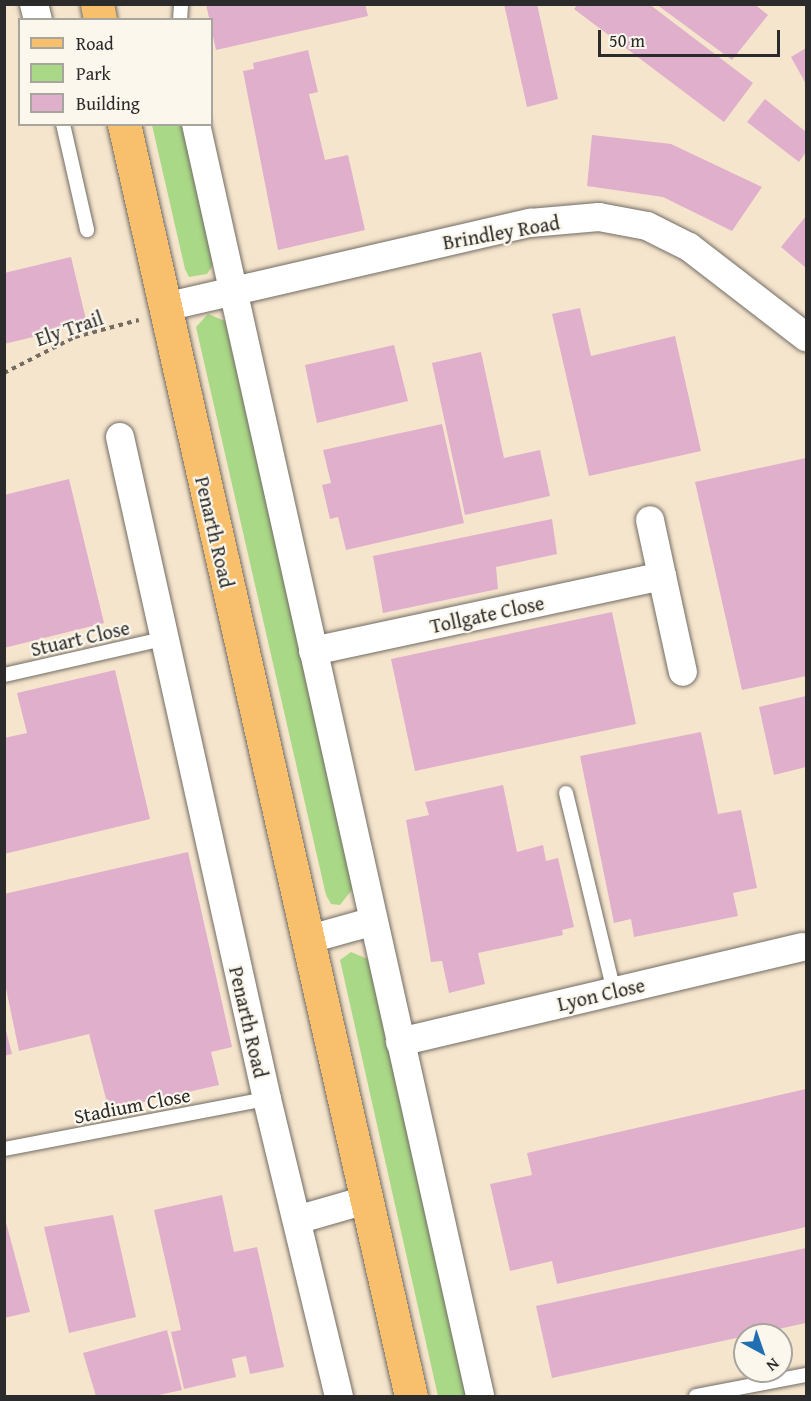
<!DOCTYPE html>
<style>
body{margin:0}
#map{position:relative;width:811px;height:1401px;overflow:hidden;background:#f6e5cd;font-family:"Gentium Book Plus",serif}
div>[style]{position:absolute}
.green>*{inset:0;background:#a9d886}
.building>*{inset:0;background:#e0afcc}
.path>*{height:4px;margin-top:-2px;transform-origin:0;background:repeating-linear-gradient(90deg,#726c64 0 4.5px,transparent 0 9px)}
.roads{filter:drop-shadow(0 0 2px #726c64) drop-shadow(0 0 2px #726c64)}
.lane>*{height:14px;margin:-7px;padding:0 7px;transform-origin:7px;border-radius:7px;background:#fff}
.street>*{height:28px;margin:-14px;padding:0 14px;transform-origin:14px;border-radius:14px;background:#fff}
.primary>*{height:33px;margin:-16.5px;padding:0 16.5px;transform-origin:16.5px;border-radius:16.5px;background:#f8bf6c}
span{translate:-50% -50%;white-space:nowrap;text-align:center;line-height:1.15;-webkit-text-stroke:4.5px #fbf7ec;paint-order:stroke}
.street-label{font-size:20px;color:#2b2b2b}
.frame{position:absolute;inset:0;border:6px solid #2b2b2b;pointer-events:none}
.legend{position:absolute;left:18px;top:18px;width:195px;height:108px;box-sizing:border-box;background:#fbf7ec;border:2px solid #a8a59f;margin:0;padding:8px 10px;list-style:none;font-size:18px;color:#2b2b2b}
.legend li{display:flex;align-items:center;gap:12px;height:30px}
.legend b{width:30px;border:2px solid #a8a59f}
.north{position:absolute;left:733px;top:1323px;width:60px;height:60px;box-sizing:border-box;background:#fbf7ec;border:2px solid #a8a59f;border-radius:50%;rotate:140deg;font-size:16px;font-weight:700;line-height:24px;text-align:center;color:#2b2b2b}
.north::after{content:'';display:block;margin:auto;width:21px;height:27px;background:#1f6fb2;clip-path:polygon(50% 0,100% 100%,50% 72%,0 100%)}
.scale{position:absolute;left:598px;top:30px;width:182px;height:27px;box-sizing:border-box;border:3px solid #2b2b2b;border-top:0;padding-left:8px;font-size:18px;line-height:21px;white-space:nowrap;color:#2b2b2b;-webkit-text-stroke:4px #fbf7ec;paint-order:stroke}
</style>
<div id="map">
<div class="green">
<i style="clip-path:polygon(152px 125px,183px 125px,213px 265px,207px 274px,189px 277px,185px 269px)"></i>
<i style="clip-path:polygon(208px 314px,225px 321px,354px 887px,340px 905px,331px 904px,326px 895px,196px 327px)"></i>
<i style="clip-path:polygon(351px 952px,370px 960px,469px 1396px,438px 1396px,340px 960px)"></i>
</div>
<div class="building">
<i style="clip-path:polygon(206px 4px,365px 4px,368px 16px,216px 50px)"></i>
<i style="clip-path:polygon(504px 4px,537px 4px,558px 99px,527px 107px)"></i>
<i style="clip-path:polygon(578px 4px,649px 4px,753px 83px,724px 122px,574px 9px)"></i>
<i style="clip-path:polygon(656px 4px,754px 4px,768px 15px,732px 60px)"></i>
<i style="clip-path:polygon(806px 48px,806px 84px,791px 57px)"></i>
<i style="clip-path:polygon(308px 50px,318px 92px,309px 94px,325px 160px,348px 155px,365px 230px,278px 250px,243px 71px,254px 69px,253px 63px)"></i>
<i style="clip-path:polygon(765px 99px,806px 132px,806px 152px,799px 162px,747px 122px)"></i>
<i style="clip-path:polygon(592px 135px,671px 144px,762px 187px,732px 231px,663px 197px,587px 186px)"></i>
<i style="clip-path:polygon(806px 216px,806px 268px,781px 247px)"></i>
<i style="clip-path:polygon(71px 257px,87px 324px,4px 344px,4px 273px)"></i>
<i style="clip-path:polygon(580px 308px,591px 356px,675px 336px,701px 451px,589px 476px,552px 314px)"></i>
<i style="clip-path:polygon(394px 345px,408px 401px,317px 423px,305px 365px)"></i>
<i style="clip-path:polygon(481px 352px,504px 458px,540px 450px,550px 496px,465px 515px,432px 363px)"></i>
<i style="clip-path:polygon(442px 424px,464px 523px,346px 550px,338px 517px,330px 519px,322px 485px,331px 483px,323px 450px)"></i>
<i style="clip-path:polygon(806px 458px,806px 676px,742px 690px,695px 482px)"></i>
<i style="clip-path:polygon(69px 479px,104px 623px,4px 648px,4px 495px)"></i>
<i style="clip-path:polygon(552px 519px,557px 554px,496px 567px,498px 589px,383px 613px,373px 556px)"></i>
<i style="clip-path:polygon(612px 612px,636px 724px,415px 771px,391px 659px)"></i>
<i style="clip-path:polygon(115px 670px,150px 819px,4px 854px,4px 738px,27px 733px,17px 693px)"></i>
<i style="clip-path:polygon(806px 696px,806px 767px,774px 775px,759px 707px)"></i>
<i style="clip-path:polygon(701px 732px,718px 814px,741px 810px,757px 888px,733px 893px,738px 916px,634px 937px,631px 919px,614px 923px,580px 756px)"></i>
<i style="clip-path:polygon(503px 785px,517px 852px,543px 845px,546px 861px,558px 858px,574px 927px,562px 930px,563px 935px,478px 953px,485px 984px,449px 993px,442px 961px,431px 962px,406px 820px,429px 815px,425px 802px)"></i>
<i style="clip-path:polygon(188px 852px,232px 1047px,211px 1052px,219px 1085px,109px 1110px,89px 1034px,19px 1051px,4px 979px,4px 894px)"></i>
<i style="clip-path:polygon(4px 1023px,12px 1054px,4px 1056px)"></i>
<i style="clip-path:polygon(806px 1089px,806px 1227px,557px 1284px,552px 1261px,510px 1271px,490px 1184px,532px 1175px,527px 1153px)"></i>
<i style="clip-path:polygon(222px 1195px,234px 1252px,257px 1247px,284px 1367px,250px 1374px,246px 1356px,232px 1359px,236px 1377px,184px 1389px,171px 1332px,181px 1330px,154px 1210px)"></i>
<i style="clip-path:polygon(4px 1215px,30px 1312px,4px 1318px)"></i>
<i style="clip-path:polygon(113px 1215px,136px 1317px,69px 1333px,44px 1227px)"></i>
<i style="clip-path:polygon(806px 1248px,806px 1323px,552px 1378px,536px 1306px)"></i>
<i style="clip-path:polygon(167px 1330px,182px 1390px,154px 1396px,96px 1396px,83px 1353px)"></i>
</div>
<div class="path">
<i style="left:4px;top:373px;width:80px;rotate:-26.9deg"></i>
<i style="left:75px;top:337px;width:66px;rotate:-14.9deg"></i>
</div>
<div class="roads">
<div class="lane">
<i style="left:180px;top:20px;width:16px;rotate:-86deg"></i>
<i style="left:63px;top:124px;width:109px;rotate:77.2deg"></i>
<i style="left:4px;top:675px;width:163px;rotate:-12.8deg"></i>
<i style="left:566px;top:793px;width:204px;rotate:76.4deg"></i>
<i style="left:4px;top:1149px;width:268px;rotate:-10.8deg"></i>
<i style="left:696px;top:1396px;width:112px;rotate:-10.8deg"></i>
</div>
<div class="street">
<i style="left:34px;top:4px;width:16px;rotate:76deg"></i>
<i style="left:196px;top:124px;width:1303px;rotate:77.41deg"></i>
<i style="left:165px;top:307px;width:375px;rotate:-13deg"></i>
<i style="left:530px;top:223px;width:69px;rotate:-5deg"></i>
<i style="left:599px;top:217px;width:49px;rotate:10.6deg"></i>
<i style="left:647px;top:226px;width:47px;rotate:26.6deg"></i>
<i style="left:689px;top:247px;width:148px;rotate:37.6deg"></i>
<i style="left:120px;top:437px;width:678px;rotate:77.48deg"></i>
<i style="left:267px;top:1099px;width:306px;rotate:76.4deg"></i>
<i style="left:662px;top:576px;width:98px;rotate:77.7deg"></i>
<i style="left:313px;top:651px;width:357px;rotate:-12.1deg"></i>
<i style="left:662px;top:576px;width:57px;rotate:-102.1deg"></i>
<i style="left:310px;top:939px;width:63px;rotate:-15.6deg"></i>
<i style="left:400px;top:1042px;width:413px;rotate:-13.3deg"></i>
<i style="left:300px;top:1219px;width:69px;rotate:-16.1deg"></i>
</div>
<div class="primary">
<i style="left:97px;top:4px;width:16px;rotate:79deg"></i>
<i style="left:124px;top:124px;width:1304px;rotate:77.29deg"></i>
</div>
</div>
<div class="street-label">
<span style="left:501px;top:232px;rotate:-10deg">Brindley Road</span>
<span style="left:69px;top:328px;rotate:-19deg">Ely Trail</span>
<span style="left:215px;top:532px;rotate:77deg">Penarth Road</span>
<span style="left:487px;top:614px;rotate:-12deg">Tollgate Close</span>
<span style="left:80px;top:638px;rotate:-13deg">Stuart Close</span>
<span style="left:601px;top:994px;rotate:-13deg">Lyon Close</span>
<span style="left:249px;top:1022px;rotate:77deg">Penarth Road</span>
<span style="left:132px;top:1105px;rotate:-11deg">Stadium Close</span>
</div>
<div class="frame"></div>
<ul class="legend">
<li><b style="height:8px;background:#f8bf6c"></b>Road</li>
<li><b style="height:16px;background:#a9d886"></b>Park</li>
<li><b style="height:16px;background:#e0afcc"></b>Building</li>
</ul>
<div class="north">N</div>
<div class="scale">50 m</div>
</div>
